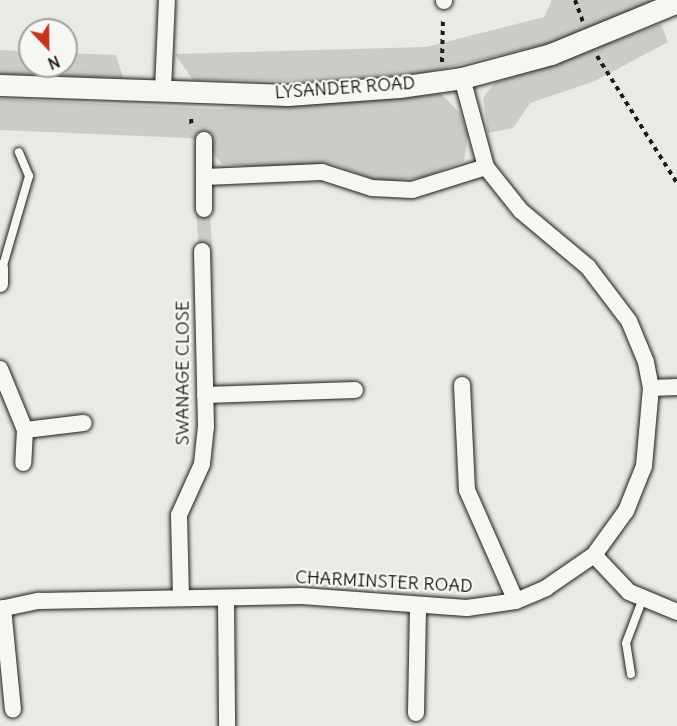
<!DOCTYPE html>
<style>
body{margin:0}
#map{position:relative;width:677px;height:726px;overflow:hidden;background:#e9e9e5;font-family:Delius,sans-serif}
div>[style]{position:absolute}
.green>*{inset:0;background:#cbcbc7}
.path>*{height:4px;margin-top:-2px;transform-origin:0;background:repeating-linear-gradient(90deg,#1c1c1c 0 4.5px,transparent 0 9px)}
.roads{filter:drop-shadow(0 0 2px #1c1c1c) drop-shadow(0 0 2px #1c1c1c)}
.service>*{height:8px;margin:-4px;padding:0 4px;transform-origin:4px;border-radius:4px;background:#f6f6f2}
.minor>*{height:16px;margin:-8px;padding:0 8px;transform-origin:8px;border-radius:8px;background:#f6f6f2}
.tertiary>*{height:21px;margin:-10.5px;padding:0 10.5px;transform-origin:10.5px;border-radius:10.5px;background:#f6f6f2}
span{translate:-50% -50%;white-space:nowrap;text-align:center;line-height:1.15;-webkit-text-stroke:4.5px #f6f6f2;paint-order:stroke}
.street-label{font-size:18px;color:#1c1c1c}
.north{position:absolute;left:18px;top:18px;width:60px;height:60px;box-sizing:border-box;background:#f6f6f2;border:2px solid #9f9f9c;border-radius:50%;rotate:158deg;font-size:16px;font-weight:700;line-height:24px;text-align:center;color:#1c1c1c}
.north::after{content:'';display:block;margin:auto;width:21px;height:27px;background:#c8321e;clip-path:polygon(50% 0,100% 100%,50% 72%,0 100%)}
</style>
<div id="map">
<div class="green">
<i style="clip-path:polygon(552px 0,658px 0,553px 43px,422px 73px,348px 81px,193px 80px,175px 54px,426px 47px,544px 17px)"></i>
<i style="clip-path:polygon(661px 24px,668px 42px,595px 81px,530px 103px,513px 128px,488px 133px,483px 98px,495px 83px)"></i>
<i style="clip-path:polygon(0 50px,30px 52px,30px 66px,66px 66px,66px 53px,116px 55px,123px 78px,0 74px)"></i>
<i style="clip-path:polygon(441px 94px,460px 113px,468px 135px,464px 161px,424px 177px,380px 182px,331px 163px,277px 168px,222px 164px,204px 142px,189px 138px,0 130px,0 99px,221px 109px)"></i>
<i style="clip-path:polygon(210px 212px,212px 247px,199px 248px,196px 213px)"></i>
</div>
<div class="path">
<i style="left:575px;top:0;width:23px;rotate:70deg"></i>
<i style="left:597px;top:56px;width:150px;rotate:57.8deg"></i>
<i style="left:442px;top:62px;width:44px;rotate:-88.7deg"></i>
<i style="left:191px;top:119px;width:9px;rotate:84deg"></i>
</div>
<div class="roads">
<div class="service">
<i style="left:2px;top:269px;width:97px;rotate:-73.8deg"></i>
<i style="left:29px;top:176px;width:26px;rotate:-113deg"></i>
<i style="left:631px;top:674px;width:31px;rotate:-99deg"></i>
<i style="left:626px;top:643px;width:48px;rotate:-69.3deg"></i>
</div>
<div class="minor">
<i style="left:444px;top:1px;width:1px;rotate:-90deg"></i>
<i style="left:163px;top:90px;width:90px;rotate:-87.5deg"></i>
<i style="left:204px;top:140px;width:69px;rotate:90deg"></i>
<i style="left:205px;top:177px;width:117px;rotate:-2.4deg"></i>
<i style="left:322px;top:172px;width:52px;rotate:17.7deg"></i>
<i style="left:372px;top:188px;width:40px;rotate:2.9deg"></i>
<i style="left:412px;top:190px;width:77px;rotate:-17.3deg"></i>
<i style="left:0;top:268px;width:16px;rotate:90deg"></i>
<i style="left:0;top:369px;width:66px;rotate:67.7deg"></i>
<i style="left:25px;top:430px;width:33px;rotate:93deg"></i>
<i style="left:462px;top:385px;width:105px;rotate:87.3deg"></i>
<i style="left:467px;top:490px;width:121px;rotate:66.2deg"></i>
<i style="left:651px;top:388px;width:26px;rotate:-2deg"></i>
<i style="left:205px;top:395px;width:150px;rotate:-1.9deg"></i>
<i style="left:25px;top:430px;width:59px;rotate:-6.8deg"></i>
<i style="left:594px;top:555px;width:51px;rotate:46.6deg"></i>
<i style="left:629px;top:592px;width:52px;rotate:22.6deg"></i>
<i style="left:181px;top:597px;width:82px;rotate:-91.4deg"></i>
<i style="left:179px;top:515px;width:56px;rotate:-65.7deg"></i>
<i style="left:202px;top:464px;width:37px;rotate:-84deg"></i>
<i style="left:206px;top:427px;width:176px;rotate:-91.3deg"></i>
<i style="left:226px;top:600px;width:126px;rotate:89.5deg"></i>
<i style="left:3px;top:608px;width:102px;rotate:84.4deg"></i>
<i style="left:0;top:609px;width:40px;rotate:-12deg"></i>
<i style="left:39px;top:601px;width:263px;rotate:-1.1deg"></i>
<i style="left:302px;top:596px;width:165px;rotate:4.2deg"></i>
<i style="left:467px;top:608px;width:49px;rotate:-8.1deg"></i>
<i style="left:516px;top:601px;width:33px;rotate:-23deg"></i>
<i style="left:546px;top:588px;width:58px;rotate:-34.5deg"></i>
<i style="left:594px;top:555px;width:54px;rotate:-54deg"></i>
<i style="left:626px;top:511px;width:48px;rotate:-68.2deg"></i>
<i style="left:644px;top:466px;width:78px;rotate:-84.9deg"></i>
<i style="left:651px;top:388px;width:26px;rotate:-101deg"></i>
<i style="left:646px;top:362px;width:44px;rotate:-112.5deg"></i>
<i style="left:629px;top:321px;width:68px;rotate:-127.2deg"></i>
<i style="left:588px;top:267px;width:87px;rotate:-140.1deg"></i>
<i style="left:521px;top:211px;width:56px;rotate:-128.5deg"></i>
<i style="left:486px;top:167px;width:92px;rotate:-105.1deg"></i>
<i style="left:416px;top:713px;width:108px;rotate:-88.9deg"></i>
</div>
<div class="tertiary">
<i style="left:0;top:85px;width:288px;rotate:2deg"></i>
<i style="left:288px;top:95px;width:111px;rotate:-4.1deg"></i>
<i style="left:399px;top:87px;width:64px;rotate:-8.1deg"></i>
<i style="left:462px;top:78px;width:92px;rotate:-15.1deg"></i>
<i style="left:551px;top:54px;width:136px;rotate:-22.4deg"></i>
</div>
</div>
<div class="street-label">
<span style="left:345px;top:88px;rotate:-4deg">LYSANDER ROAD</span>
<span style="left:183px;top:373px;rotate:-90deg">SWANAGE CLOSE</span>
<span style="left:384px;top:582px;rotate:3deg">CHARMINSTER ROAD</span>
</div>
<div class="north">N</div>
</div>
